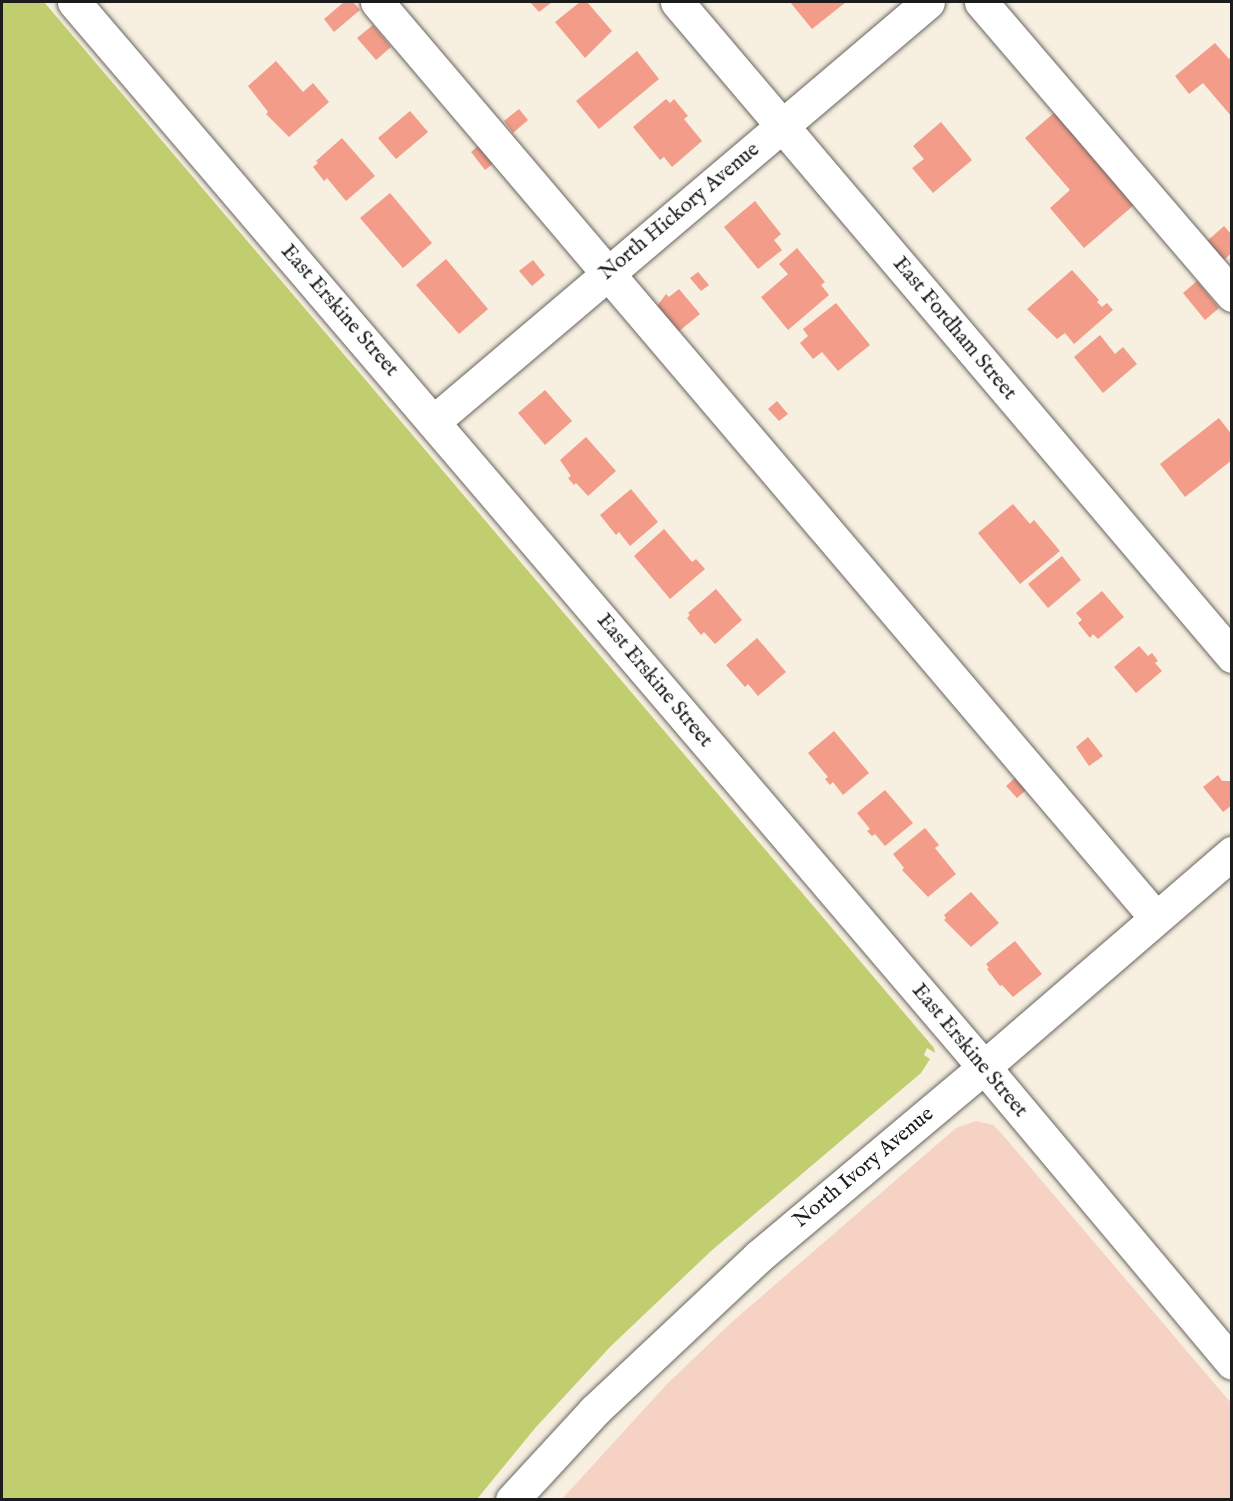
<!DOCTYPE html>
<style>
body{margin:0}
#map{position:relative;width:1233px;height:1501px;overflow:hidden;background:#f7efe0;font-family:"IM FELL English",serif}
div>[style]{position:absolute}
.built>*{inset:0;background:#f6d2c4}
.green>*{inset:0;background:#c0ce70}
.building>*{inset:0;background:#f39c8a}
.roads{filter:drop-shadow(0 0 2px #696661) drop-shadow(0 0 2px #696661)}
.minor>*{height:33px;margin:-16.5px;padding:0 16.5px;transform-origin:16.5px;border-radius:16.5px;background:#fff}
span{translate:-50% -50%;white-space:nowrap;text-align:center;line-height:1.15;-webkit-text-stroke:5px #fff;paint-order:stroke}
.street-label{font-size:21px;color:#1c1c1c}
.frame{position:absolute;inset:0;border:3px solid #1c1c1c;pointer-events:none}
</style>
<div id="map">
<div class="built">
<i style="clip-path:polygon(976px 1121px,993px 1125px,1002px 1134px,1231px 1403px,1231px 1499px,562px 1499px,667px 1384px,732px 1322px,956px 1128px)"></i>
</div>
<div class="green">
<i style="clip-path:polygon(2px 2px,44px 2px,934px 1048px,935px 1053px,927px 1048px,924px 1055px,930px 1059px,921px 1073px,711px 1251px,610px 1347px,536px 1427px,477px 1499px,2px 1499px)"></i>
</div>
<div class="building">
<i style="clip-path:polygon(344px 2px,353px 2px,360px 10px,334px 32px,324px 19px)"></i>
<i style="clip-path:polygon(530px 2px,552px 2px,539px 12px)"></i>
<i style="clip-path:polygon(580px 2px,587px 2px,612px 31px,585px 58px,555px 22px)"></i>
<i style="clip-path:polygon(790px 2px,846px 2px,812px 29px)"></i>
<i style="clip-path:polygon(373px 25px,391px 47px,376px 60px,357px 38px)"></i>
<i style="clip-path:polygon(1215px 43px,1229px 59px,1232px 56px,1232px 117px,1203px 83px,1189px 94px,1175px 76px)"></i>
<i style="clip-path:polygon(637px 51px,659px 79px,599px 129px,576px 101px)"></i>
<i style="clip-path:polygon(276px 61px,303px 92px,313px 83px,329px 102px,289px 137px,266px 114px,268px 112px,248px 86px)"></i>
<i style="clip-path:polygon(666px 99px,670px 103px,674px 99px,688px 116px,684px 119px,702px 141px,672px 167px,664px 157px,660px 160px,633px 127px)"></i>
<i style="clip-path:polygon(519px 109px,528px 120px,513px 133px,504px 121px)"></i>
<i style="clip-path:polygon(410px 111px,428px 132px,396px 159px,378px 138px)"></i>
<i style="clip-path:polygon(1055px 112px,1134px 205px,1084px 248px,1050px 208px,1070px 190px,1025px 138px)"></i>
<i style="clip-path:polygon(941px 122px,972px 160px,933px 193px,912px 168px,924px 159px,913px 146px)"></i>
<i style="clip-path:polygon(342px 138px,375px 176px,346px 201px,327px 178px,324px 181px,313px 167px,318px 163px,316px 161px)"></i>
<i style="clip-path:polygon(479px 145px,494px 163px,485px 170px,471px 152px)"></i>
<i style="clip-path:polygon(390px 193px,432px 243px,403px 268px,360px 218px)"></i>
<i style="clip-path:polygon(755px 201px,781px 234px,774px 240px,782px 250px,758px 269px,724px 227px)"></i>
<i style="clip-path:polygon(1224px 226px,1232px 235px,1232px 253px,1221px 262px,1205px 243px)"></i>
<i style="clip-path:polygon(797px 248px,825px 282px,821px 285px,829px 295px,788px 330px,761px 297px,788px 274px,779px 264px)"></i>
<i style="clip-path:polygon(446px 259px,488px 309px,459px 334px,416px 285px)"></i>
<i style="clip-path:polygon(533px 260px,545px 275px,532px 286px,519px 271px)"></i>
<i style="clip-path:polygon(1072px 270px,1099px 300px,1097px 302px,1102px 307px,1107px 303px,1113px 310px,1074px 344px,1065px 333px,1057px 339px,1027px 309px)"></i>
<i style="clip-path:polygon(698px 272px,709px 285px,701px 291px,690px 278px)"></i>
<i style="clip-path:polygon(1197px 281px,1219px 308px,1205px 320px,1183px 293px)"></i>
<i style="clip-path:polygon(679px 289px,700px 314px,678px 332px,657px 306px,666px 294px,669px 297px)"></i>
<i style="clip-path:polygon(836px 303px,870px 345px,838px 371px,822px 352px,813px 359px,800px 343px,808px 336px,803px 329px)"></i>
<i style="clip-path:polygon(1100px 335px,1115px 354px,1123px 347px,1137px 364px,1103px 393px,1074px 357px)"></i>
<i style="clip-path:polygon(545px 390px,572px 421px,545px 445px,518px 413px)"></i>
<i style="clip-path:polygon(777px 401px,788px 414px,779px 421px,768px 409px)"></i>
<i style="clip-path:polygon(1219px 418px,1232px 435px,1232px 460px,1185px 497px,1160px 464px)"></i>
<i style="clip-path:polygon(586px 437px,616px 471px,588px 496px,576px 483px,574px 485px,568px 478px,571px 476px,560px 460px)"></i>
<i style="clip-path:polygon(631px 489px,658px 522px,630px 546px,619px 532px,616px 535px,600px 515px)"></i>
<i style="clip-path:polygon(1013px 504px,1030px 524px,1034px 520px,1060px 551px,1020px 584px,978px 533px)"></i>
<i style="clip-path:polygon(664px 529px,692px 562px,696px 559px,705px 569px,670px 599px,634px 556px)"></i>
<i style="clip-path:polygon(1062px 556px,1081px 580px,1048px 608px,1028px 584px)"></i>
<i style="clip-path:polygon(716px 589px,742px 620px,715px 644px,704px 632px,701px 635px,687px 618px,690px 615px,688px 613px)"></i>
<i style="clip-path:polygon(1102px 591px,1124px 617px,1098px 639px,1093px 634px,1090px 638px,1078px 623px,1082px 620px,1076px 613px)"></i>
<i style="clip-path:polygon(757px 638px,786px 672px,758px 696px,748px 684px,745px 687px,726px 665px)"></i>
<i style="clip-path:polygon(1139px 646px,1148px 656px,1152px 653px,1158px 661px,1155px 663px,1162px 671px,1136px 693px,1114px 667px)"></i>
<i style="clip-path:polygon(834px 731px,869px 773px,843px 795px,833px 782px,830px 785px,825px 779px,828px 777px,808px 753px)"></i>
<i style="clip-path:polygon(1088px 737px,1103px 756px,1089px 766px,1076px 747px)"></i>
<i style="clip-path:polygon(1218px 775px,1222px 781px,1232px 781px,1232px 805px,1223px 812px,1203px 787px)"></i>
<i style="clip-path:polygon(1015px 778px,1026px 790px,1017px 798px,1006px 786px)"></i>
<i style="clip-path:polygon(885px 790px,913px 823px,885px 846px,875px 834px,872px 836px,867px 831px,870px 829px,857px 813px)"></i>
<i style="clip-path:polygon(925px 828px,939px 845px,935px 848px,956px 874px,928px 897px,902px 870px,904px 868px,893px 854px)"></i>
<i style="clip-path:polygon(971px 892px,999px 923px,971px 947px,944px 920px,946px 918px,944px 915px)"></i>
<i style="clip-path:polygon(1015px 941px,1042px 974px,1013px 997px,1002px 985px,1000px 986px,987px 969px,989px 968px,986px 964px)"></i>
</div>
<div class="roads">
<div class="minor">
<i style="left:74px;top:2px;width:1401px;rotate:49.49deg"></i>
<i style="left:984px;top:1067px;width:386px;rotate:50deg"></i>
<i style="left:377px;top:2px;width:1202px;rotate:49.62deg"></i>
<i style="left:677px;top:2px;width:858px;rotate:49.68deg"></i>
<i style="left:981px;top:2px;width:386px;rotate:49.4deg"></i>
<i style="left:433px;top:422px;width:649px;rotate:-40.31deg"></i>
<i style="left:512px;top:1500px;width:121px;rotate:-47.3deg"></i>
<i style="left:594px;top:1411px;width:226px;rotate:-43.2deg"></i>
<i style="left:759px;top:1256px;width:294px;rotate:-40deg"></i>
<i style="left:984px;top:1067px;width:328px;rotate:-40.8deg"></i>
</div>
</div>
<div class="street-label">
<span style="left:680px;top:212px;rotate:-40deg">North Hickory Avenue</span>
<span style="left:339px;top:311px;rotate:49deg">East Erskine Street</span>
<span style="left:954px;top:329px;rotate:50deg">East Fordham Street</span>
<span style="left:654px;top:681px;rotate:50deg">East Erskine Street</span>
<span style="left:969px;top:1051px;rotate:50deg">East Erskine Street</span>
<span style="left:864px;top:1168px;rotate:-40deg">North Ivory Avenue</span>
</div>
<div class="frame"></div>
</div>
